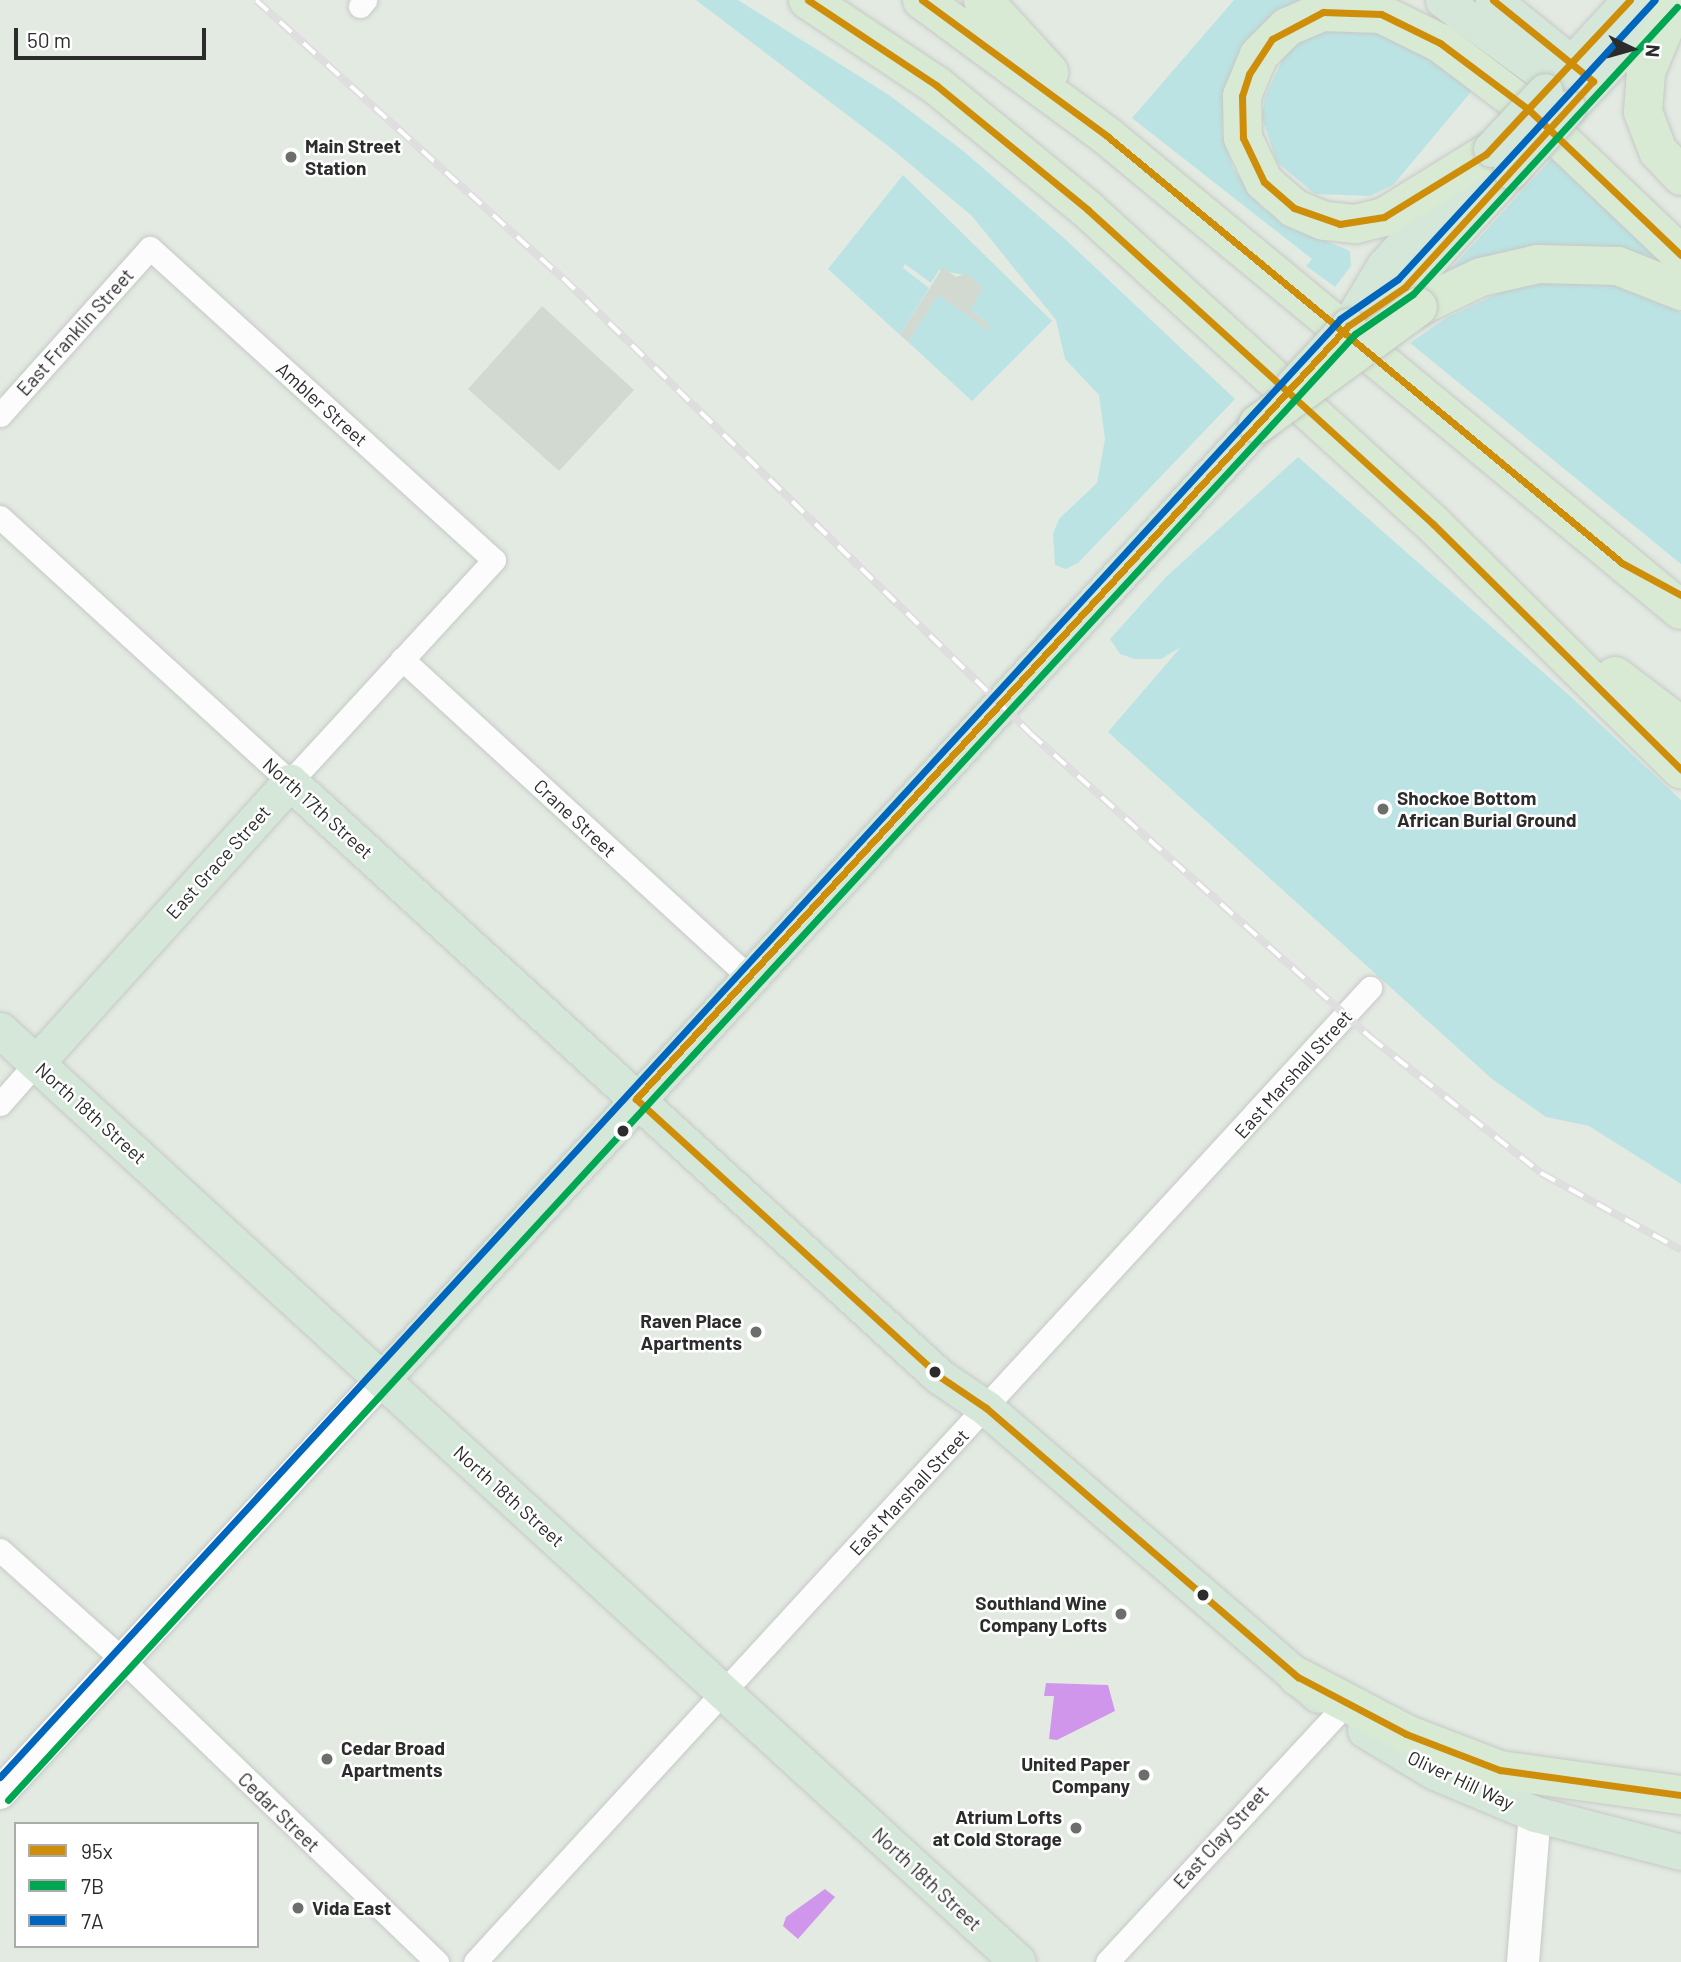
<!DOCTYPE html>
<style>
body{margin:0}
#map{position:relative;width:1681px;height:1962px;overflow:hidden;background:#e2eae2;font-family:Barlow,sans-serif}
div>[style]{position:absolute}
.green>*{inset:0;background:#bce3e3}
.plaza>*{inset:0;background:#d1d9d1}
.water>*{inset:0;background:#d096eb}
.roads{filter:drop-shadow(0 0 2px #c7c8c6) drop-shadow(0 0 2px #c7c8c6)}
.street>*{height:23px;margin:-11.5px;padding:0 11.5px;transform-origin:11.5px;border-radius:11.5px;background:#fbfcfb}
.secondary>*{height:32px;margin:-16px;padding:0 16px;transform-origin:16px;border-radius:16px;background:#fbfcfb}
.primary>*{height:35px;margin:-17.5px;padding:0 17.5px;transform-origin:17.5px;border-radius:17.5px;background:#d4e7d8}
.highway>*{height:38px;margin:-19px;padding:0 19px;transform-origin:19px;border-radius:19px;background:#d8ead4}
.rail>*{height:8px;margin-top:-4px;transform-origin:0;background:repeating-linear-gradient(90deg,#fff 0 16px,#dfdedf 0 32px);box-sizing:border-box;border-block:2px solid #dfdedf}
.bridges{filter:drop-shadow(0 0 2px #c2c6c2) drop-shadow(0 0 2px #c2c6c2)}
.primary-bridge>*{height:35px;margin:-17.5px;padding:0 17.5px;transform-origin:17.5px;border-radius:17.5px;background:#d4e7d8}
.highway-bridge>*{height:38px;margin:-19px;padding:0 19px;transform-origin:19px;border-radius:19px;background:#d8ead4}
.bus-1>*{height:7px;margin:-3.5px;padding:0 3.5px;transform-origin:3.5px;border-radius:3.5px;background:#ce8e09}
.bus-2>*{height:7px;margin:-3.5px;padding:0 3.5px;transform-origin:3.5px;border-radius:3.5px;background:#00a651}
.bus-3>*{height:7px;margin:-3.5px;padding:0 3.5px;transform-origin:3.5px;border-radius:3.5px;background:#0065bd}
.dots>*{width:19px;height:19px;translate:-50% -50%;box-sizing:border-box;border:4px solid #fff;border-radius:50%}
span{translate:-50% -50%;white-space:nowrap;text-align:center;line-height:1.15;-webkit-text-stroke:5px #fff;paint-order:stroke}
.poi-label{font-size:19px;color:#2c2c2c;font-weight:700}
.left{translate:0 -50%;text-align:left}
.right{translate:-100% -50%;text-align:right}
.street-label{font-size:19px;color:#2c2c2c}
.legend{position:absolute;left:14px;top:1822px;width:245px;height:126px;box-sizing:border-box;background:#fff;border:2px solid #ababab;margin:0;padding:9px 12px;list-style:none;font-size:21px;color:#2c2c2c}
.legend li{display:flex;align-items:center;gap:14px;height:35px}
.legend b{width:35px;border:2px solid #ababab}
.north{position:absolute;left:1597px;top:14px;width:70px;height:70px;-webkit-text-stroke:5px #fff;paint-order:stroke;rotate:95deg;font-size:19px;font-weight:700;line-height:28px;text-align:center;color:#2c2c2c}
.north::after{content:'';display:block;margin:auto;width:24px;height:32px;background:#2c2c2c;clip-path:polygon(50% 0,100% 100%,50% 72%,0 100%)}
.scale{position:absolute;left:14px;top:28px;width:192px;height:32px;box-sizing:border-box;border:4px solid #2c2c2c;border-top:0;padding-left:9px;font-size:21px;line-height:24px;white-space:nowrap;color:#2c2c2c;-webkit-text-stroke:5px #fff;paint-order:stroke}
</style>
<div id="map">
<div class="green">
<i style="clip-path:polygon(696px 0,738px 0,889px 95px,962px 150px,1064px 238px,1235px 399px,1078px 563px,1066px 569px,1055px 565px,1053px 534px,1059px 519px,1097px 483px,1105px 439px,1099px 395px,1065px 359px,1056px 320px,972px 216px,892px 149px)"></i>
<i style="clip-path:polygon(1234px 0,1300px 0,1279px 11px,1244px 45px,1225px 87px,1222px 132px,1233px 168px,1261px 207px,1285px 224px,1350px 251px,1351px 266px,1335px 287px,1306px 266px,1312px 259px,1132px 118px)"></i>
<i style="clip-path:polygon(1373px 30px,1407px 44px,1476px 86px,1393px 185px,1370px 196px,1315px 194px,1277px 162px,1262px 118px,1265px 97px,1284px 56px,1300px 42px,1322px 32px)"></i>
<i style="clip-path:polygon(1554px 156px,1664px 263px,1486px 256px,1450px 270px)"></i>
<i style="clip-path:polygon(903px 175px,1052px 321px,972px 401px,908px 342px,938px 294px,990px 325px,970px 310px,964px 275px,939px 270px,931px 283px,905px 264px,903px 268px,929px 288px,900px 335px,828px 269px)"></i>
<i style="clip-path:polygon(1549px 280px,1601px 281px,1655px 294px,1681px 313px,1681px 564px,1410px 343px,1446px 318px,1505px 290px)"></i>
<i style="clip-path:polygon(1298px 457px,1569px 695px,1681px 800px,1681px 1184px,1589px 1126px,1546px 1117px,1492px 1079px,1108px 732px,1181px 647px,1161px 659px,1135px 659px,1120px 654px,1110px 639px,1166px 577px)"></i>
</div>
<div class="plaza">
<i style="clip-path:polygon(943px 267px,956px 277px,966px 273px,983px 288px,970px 310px,990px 325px,987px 330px,938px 295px,908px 342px,900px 335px)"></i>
<i style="clip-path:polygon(542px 306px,634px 390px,559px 471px,468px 389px)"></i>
</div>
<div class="water">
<i style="clip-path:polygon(1046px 1683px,1108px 1685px,1115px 1711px,1057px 1740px,1049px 1739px,1054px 1696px,1044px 1696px)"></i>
<i style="clip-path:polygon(825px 1889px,835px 1897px,798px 1939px,783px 1926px,786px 1917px)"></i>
</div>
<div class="roads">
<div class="street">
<i style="left:360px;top:6px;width:8px;rotate:-50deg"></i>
<i style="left:0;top:415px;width:224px;rotate:-48.1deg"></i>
<i style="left:150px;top:248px;width:464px;rotate:42.2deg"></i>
<i style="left:494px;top:560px;width:301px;rotate:132.6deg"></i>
<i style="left:290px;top:782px;width:393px;rotate:-137.6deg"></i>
<i style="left:402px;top:659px;width:469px;rotate:42.5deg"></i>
<i style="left:0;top:1104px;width:55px;rotate:-48.7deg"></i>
<i style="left:0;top:1550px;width:165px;rotate:41.8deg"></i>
<i style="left:123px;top:1660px;width:436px;rotate:43.9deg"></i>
<i style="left:475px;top:1962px;width:1323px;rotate:-47.42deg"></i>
<i style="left:1107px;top:1962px;width:338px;rotate:-47.2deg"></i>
</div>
<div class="secondary">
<i style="left:0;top:1793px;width:563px;rotate:-47.3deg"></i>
<i style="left:1523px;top:1962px;width:148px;rotate:-85.4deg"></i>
</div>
<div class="primary">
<i style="left:1443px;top:0;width:166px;rotate:36.2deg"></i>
<i style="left:1493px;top:0;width:129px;rotate:39deg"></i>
<i style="left:1557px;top:79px;width:108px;rotate:-47.3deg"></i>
<i style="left:1568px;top:108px;width:148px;rotate:-46.9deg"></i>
<i style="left:1359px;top:319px;width:56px;rotate:-34.8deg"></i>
<i style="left:1405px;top:287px;width:157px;rotate:-47.6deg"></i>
<i style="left:1348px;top:326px;width:70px;rotate:-59deg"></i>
<i style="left:1384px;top:266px;width:129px;rotate:-47.5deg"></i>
<i style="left:0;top:1030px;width:1380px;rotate:42.47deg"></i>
<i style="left:36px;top:1063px;width:379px;rotate:-47.9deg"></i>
<i style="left:290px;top:782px;width:880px;rotate:42.47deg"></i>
<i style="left:939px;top:1376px;width:57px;rotate:34.2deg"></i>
<i style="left:986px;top:1408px;width:439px;rotate:40.8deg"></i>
<i style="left:382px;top:1379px;width:1296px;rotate:-47.47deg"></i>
<i style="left:1365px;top:1730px;width:82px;rotate:31deg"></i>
<i style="left:1435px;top:1772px;width:108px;rotate:22.8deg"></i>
<i style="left:1535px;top:1814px;width:151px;rotate:14.6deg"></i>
</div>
<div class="highway">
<i style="left:808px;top:0;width:154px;rotate:33.6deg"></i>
<i style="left:936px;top:85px;width:197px;rotate:39.4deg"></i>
<i style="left:1088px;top:210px;width:466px;rotate:42.3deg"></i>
<i style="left:1433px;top:524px;width:349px;rotate:44.7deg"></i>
<i style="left:922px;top:0;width:230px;rotate:36.3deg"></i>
<i style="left:1107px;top:136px;width:744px;rotate:39.55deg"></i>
<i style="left:983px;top:0;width:98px;rotate:47.5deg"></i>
<i style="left:1676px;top:0;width:78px;rotate:112.6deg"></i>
<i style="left:1646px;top:72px;width:40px;rotate:94.3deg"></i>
<i style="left:1643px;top:112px;width:42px;rotate:69deg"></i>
<i style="left:1658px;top:151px;width:34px;rotate:47deg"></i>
<i style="left:1486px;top:154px;width:120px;rotate:148.3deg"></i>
<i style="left:1384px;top:217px;width:30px;rotate:166deg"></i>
<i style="left:1355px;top:224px;width:31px;rotate:-174deg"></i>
<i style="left:1324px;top:221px;width:33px;rotate:-157deg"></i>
<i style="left:1294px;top:208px;width:40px;rotate:-139deg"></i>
<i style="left:1264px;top:182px;width:49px;rotate:-115.5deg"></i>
<i style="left:1243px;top:138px;width:42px;rotate:-91.4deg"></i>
<i style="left:1242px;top:96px;width:44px;rotate:-67.5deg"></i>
<i style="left:1259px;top:55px;width:40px;rotate:-45deg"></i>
<i style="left:1287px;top:27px;width:39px;rotate:-23deg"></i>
<i style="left:1323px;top:12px;width:58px;rotate:2deg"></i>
<i style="left:1381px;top:14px;width:66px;rotate:26.2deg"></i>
<i style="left:1440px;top:43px;width:113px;rotate:37.1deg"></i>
<i style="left:1530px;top:111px;width:209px;rotate:43.6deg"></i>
<i style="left:1418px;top:307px;width:70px;rotate:-25.5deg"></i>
<i style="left:1481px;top:277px;width:58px;rotate:-12.8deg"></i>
<i style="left:1538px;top:264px;width:80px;rotate:1.4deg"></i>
<i style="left:1618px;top:266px;width:68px;rotate:21.6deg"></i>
<i style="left:1615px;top:676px;width:83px;rotate:37.1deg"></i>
<i style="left:1298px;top:1677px;width:122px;rotate:27.8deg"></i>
<i style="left:1406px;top:1734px;width:101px;rotate:21deg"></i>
<i style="left:1500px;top:1770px;width:183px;rotate:7.9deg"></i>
</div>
</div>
<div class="rail">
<i style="left:256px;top:0;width:414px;rotate:42.2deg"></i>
<i style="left:563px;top:278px;width:652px;rotate:44.25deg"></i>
<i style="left:1030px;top:733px;width:456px;rotate:41.8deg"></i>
<i style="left:1370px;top:1037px;width:218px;rotate:38.5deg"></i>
<i style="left:1541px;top:1173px;width:160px;rotate:28.8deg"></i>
</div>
<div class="bridges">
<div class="primary-bridge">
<i style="left:1491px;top:149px;width:79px;rotate:-47deg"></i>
<i style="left:1511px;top:171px;width:85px;rotate:-47.9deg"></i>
<i style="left:1293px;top:385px;width:81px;rotate:-47deg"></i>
</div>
<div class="highway-bridge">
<i style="left:1258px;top:424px;width:198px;rotate:-36.2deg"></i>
</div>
</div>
<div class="bus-1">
<i style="left:808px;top:0;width:154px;rotate:33.6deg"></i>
<i style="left:936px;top:85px;width:197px;rotate:39.4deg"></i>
<i style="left:1088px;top:210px;width:466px;rotate:42.3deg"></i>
<i style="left:1433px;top:524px;width:349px;rotate:44.7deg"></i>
<i style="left:922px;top:0;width:230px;rotate:36.3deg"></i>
<i style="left:1107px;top:136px;width:669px;rotate:39.66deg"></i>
<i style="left:1622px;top:563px;width:67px;rotate:28.5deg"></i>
<i style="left:1493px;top:0;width:129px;rotate:39deg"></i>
<i style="left:1593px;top:81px;width:279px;rotate:132.4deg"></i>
<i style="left:1405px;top:287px;width:69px;rotate:145.6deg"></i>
<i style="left:1348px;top:326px;width:1051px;rotate:132.65deg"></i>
<i style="left:636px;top:1099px;width:411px;rotate:42.4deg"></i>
<i style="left:939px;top:1376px;width:57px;rotate:34.2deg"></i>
<i style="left:986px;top:1408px;width:412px;rotate:40.8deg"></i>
<i style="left:1298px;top:1677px;width:122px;rotate:27.8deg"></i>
<i style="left:1406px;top:1734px;width:101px;rotate:21deg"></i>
<i style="left:1500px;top:1770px;width:183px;rotate:7.9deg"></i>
<i style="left:1323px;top:12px;width:58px;rotate:2deg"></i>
<i style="left:1381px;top:14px;width:66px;rotate:26.2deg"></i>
<i style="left:1440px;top:43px;width:110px;rotate:36.9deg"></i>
<i style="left:1528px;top:109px;width:62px;rotate:133deg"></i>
<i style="left:1486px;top:154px;width:120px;rotate:148.3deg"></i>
<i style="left:1384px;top:217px;width:45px;rotate:171deg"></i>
<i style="left:1340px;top:224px;width:49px;rotate:-160.8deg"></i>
<i style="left:1294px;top:208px;width:40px;rotate:-139deg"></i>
<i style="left:1264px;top:182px;width:49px;rotate:-115.5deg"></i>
<i style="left:1243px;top:138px;width:42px;rotate:-91.4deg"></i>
<i style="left:1242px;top:96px;width:23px;rotate:-72deg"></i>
<i style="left:1249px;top:74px;width:42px;rotate:-56.7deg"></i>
<i style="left:1272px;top:39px;width:58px;rotate:-27.9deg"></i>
<i style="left:1528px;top:109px;width:211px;rotate:43.7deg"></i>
<i style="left:1528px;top:109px;width:149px;rotate:-46.9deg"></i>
</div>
<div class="bus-2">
<i style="left:8px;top:1800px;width:1991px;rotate:-47.42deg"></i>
<i style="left:1355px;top:334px;width:70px;rotate:-34.6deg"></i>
<i style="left:1413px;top:294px;width:390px;rotate:-47.4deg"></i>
</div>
<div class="bus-3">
<i style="left:0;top:1777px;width:1980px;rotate:-47.41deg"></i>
<i style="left:1340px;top:319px;width:70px;rotate:-34.6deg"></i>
<i style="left:1398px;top:279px;width:379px;rotate:-47.4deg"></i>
</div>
<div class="dots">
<i style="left:291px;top:157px;background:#6c6e6c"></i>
<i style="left:1383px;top:809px;background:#6c6e6c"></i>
<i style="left:623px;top:1131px;background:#2c2c2c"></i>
<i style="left:756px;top:1332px;background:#6c6e6c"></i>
<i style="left:935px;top:1372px;background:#2c2c2c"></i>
<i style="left:1203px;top:1595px;background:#2c2c2c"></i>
<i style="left:1121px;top:1614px;background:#6c6e6c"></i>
<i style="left:327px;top:1759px;background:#6c6e6c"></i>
<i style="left:1144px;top:1775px;background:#6c6e6c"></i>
<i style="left:1076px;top:1828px;background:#6c6e6c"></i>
<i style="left:298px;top:1908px;background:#6c6e6c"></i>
</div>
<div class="poi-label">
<span class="left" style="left:305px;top:157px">Main Street<br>Station</span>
<span class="left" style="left:1397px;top:809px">Shockoe Bottom<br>African Burial Ground</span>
<span class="right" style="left:742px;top:1332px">Raven Place<br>Apartments</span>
<span class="right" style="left:1107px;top:1614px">Southland Wine<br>Company Lofts</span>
<span class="left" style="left:341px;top:1759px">Cedar Broad<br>Apartments</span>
<span class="right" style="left:1130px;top:1775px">United Paper<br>Company</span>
<span class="right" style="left:1062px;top:1828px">Atrium Lofts<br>at Cold Storage</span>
<span class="left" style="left:312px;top:1908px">Vida East</span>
</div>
<div class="street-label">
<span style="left:75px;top:332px;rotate:-48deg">East Franklin Street</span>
<span style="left:322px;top:404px;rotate:42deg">Ambler Street</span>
<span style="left:318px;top:808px;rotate:42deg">North 17th Street</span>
<span style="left:575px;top:818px;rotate:43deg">Crane Street</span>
<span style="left:218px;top:862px;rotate:-48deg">East Grace Street</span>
<span style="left:1293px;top:1074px;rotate:-48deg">East Marshall Street</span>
<span style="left:91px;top:1113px;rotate:42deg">North 18th Street</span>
<span style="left:909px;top:1492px;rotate:-47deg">East Marshall Street</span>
<span style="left:509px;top:1496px;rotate:42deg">North 18th Street</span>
<span style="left:1461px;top:1780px;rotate:25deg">Oliver Hill Way</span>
<span style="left:279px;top:1812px;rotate:44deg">Cedar Street</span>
<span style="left:1221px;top:1837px;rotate:-48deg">East Clay Street</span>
<span style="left:927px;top:1879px;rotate:43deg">North 18th Street</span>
</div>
<ul class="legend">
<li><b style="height:9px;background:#ce8e09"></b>95x</li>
<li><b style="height:9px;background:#00a651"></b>7B</li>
<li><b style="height:9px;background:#0065bd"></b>7A</li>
</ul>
<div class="north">N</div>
<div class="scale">50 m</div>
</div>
